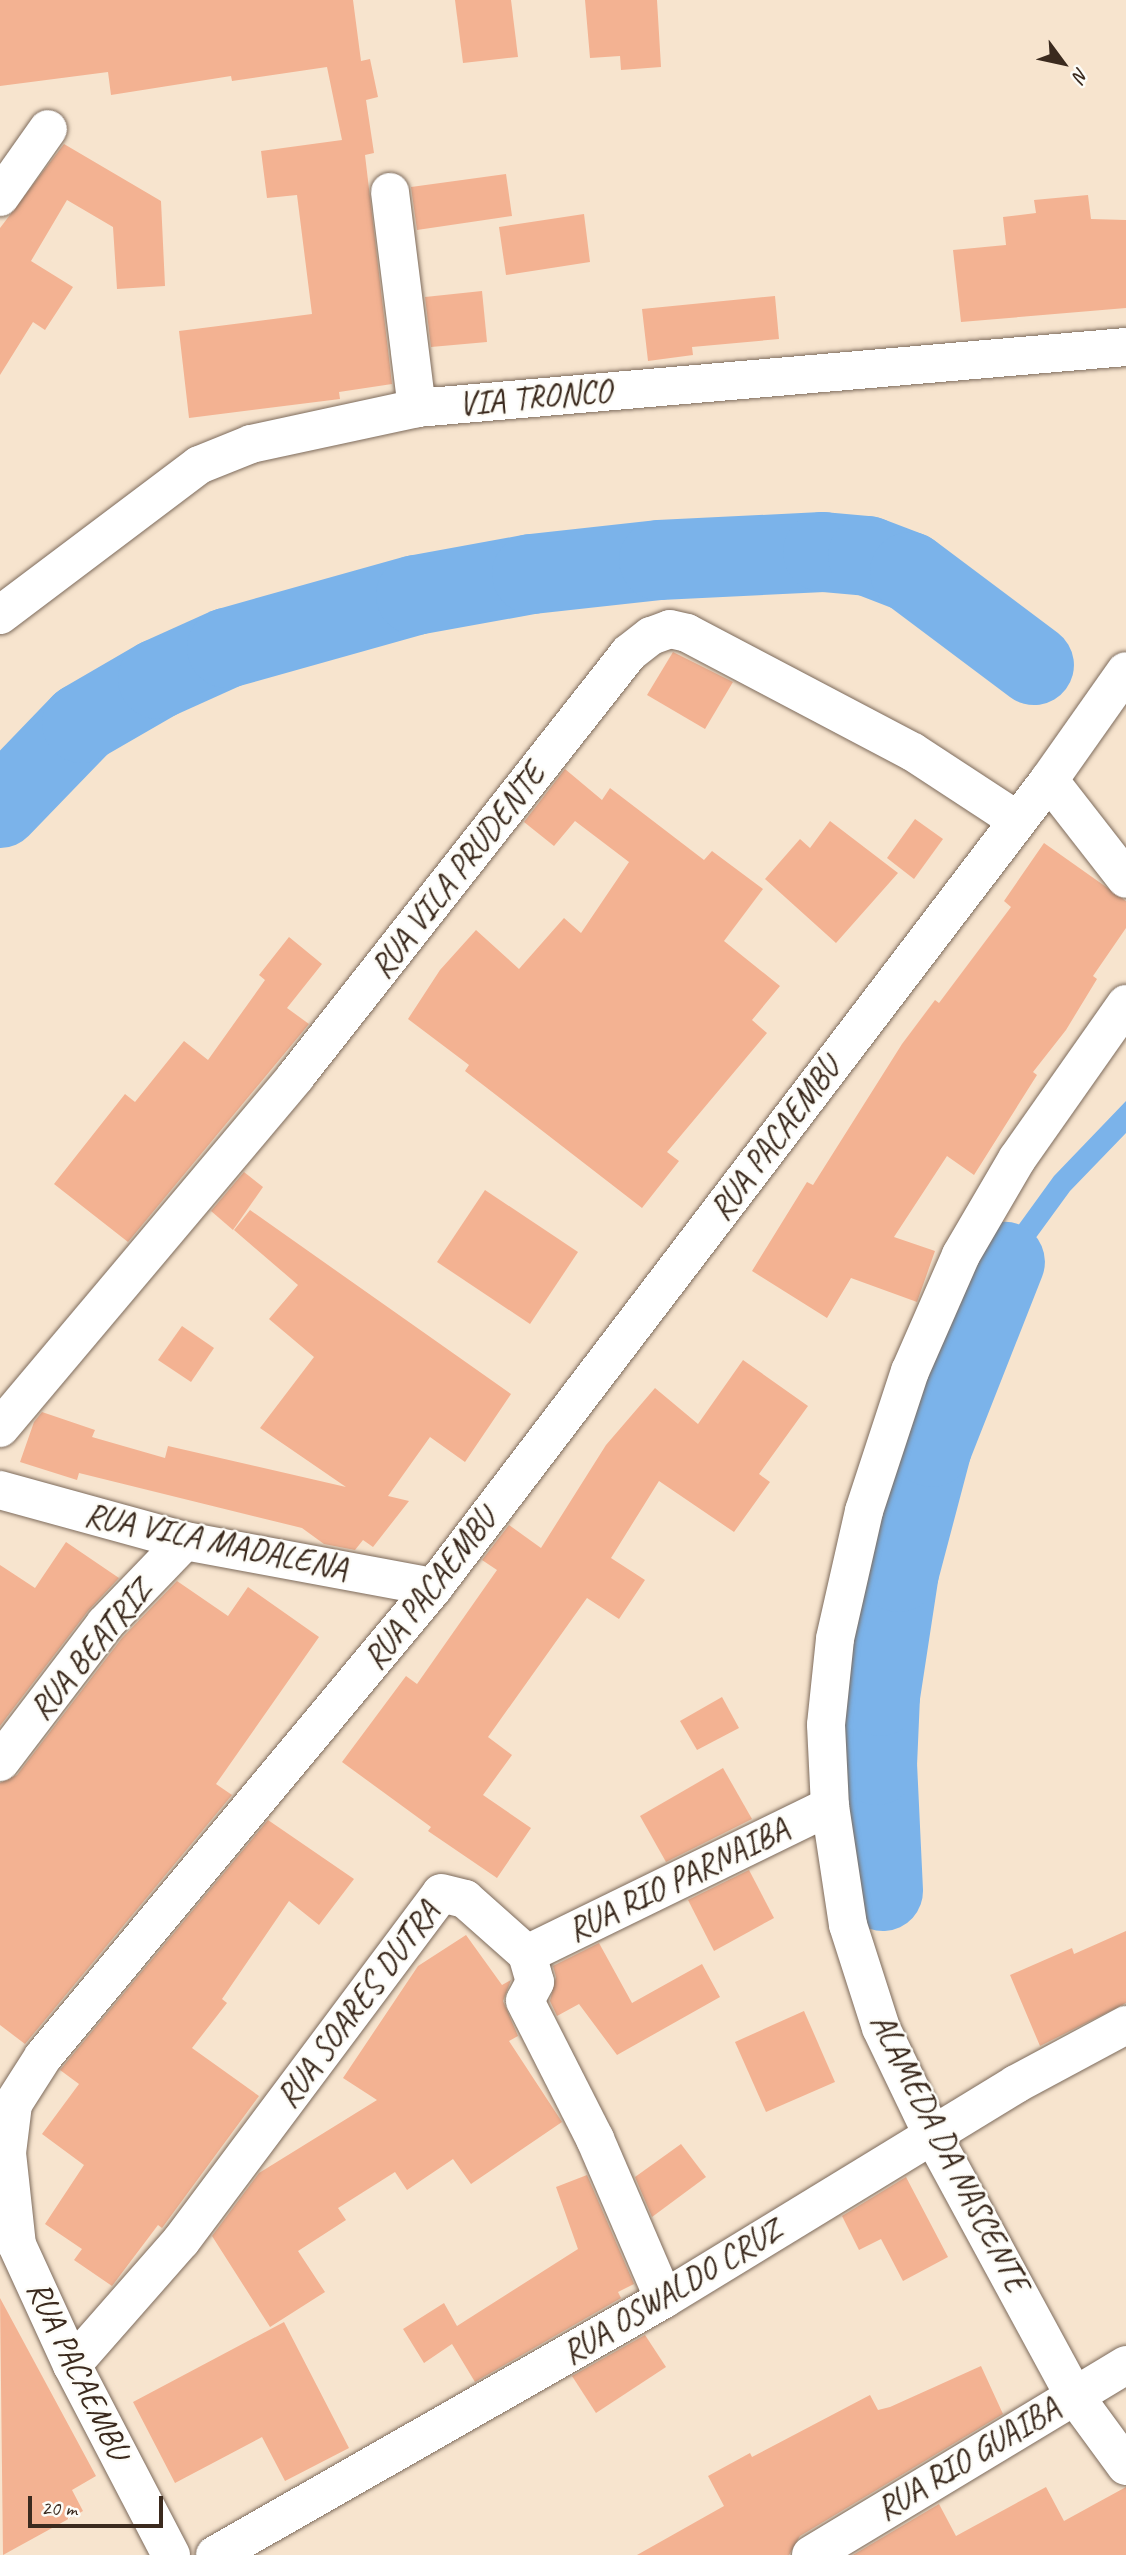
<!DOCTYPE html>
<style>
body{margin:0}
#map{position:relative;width:1126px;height:2555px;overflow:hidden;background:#f7e4ce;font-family:Caveat,sans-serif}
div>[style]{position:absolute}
.water>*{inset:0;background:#7bb3ea}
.river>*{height:80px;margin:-40px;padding:0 40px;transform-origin:40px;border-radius:40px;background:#7bb3ea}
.building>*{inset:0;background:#f3b292}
.roads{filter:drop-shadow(0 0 2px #7d6b5c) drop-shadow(0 0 2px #7d6b5c)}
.minor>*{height:38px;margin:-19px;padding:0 19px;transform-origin:19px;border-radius:19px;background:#fff}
span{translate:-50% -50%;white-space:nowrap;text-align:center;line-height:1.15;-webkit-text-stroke:5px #fdfcf7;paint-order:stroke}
.street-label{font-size:33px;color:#3b2a1e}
.north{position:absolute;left:1028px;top:28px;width:70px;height:70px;-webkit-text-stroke:5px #fdfcf7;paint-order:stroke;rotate:123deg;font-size:19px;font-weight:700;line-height:28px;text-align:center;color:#3b2a1e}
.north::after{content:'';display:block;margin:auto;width:24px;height:32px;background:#3b2a1e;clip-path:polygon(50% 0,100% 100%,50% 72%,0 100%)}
.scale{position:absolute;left:28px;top:2496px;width:135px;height:32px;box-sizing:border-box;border:4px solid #3b2a1e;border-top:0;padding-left:9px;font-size:21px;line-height:24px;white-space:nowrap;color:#3b2a1e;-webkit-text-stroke:5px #fdfcf7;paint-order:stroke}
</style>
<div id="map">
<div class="water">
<i style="clip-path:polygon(1126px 1101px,1126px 1133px,1070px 1191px,1013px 1269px,996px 1256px,1054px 1176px)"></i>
</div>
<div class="river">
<i style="left:0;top:808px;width:118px;rotate:-46deg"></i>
<i style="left:82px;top:723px;width:88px;rotate:-30.1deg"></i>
<i style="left:158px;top:679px;width:76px;rotate:-24.2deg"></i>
<i style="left:227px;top:648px;width:196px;rotate:-15.7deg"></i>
<i style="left:416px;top:595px;width:118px;rotate:-10.3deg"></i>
<i style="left:532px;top:574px;width:128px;rotate:-6.3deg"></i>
<i style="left:659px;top:560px;width:164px;rotate:-2.8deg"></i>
<i style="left:823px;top:552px;width:45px;rotate:5.1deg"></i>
<i style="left:868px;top:556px;width:45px;rotate:20.9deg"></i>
<i style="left:910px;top:572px;width:155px;rotate:36.9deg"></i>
<i style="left:883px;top:1891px;width:126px;rotate:-92.7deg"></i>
<i style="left:877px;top:1765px;width:69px;rotate:-87.5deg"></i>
<i style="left:880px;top:1696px;width:125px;rotate:-81.3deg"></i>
<i style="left:899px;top:1572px;width:129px;rotate:-75.2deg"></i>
<i style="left:932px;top:1447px;width:199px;rotate:-68.5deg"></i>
</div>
<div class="building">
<i style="clip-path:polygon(0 0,353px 0,361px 61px,370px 59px,378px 97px,366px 100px,374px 153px,365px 155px,392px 384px,339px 392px,340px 399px,189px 418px,179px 331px,312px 314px,297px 195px,267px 198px,261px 151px,342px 140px,327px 67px,232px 81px,231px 76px,111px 95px,108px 72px,0 86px)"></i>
<i style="clip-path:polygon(455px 0,511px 0,518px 57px,463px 63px)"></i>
<i style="clip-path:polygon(585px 0,657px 0,661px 67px,621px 70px,620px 56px,590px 58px)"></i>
<i style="clip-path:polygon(64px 144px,161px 201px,165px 286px,117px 289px,113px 227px,67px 200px,31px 261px,73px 287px,45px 330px,33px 322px,0 375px,0 228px)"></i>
<i style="clip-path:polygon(506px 174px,512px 216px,417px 230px,411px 187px)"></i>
<i style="clip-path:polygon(1088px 195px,1091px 219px,1126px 220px,1126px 308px,961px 322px,953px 250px,1006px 245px,1003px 217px,1036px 213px,1034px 200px)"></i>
<i style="clip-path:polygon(584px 214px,590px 262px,506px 275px,499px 227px)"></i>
<i style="clip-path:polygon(482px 291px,487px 342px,431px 347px,425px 297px)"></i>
<i style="clip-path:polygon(775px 296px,779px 339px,692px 347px,693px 355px,648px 361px,642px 309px)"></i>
<i style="clip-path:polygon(673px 652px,733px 682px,705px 729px,647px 695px)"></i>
<i style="clip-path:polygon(565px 769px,602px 800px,610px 788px,704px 860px,712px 851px,763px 889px,724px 941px,780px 986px,752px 1020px,767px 1033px,667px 1152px,679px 1161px,642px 1208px,465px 1071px,469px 1065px,408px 1019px,440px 970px,476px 930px,519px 969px,564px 918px,581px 933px,629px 862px,575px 821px,554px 846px,524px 822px)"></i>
<i style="clip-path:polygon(915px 819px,943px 839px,914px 879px,887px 858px)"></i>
<i style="clip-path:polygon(830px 821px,898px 873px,836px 943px,765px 879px,800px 839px,810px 848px)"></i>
<i style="clip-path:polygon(1044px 843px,1126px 901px,1126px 928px,1093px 976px,1097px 979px,1066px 1030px,1033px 1072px,1037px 1075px,974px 1175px,947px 1156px,894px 1237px,935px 1251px,917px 1302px,851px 1278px,827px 1318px,752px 1271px,807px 1182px,813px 1185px,902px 1044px,935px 1000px,939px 1003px,1011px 907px,1004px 901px)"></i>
<i style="clip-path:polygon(289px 937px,322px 964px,287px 1008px,309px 1024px,128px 1242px,54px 1184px,125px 1094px,135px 1102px,184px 1041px,208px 1060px,265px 980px,259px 975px)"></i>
<i style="clip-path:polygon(244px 1172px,263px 1187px,233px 1230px,211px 1211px)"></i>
<i style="clip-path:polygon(485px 1190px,578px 1252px,530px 1324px,437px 1262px)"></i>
<i style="clip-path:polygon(250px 1210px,511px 1394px,465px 1462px,430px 1437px,388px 1496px,409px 1501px,373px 1547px,363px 1540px,355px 1550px,324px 1544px,302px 1528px,79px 1473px,77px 1480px,20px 1462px,34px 1422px,42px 1412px,95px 1430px,92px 1437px,165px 1458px,168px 1446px,346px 1487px,260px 1428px,314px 1357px,269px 1319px,298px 1285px,234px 1230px)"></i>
<i style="clip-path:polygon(182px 1326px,214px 1348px,191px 1382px,158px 1360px)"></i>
<i style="clip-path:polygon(743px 1360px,808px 1406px,759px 1474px,770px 1482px,734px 1532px,659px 1481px,611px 1558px,645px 1580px,619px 1619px,587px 1598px,488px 1737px,512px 1755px,483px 1795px,531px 1828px,497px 1878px,428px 1831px,431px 1827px,342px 1762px,406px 1676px,417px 1684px,497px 1570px,482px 1560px,509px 1525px,541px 1548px,606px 1445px,655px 1388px,698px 1424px)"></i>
<i style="clip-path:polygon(66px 1542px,119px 1578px,88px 1611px,0 1726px,0 1565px,35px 1588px)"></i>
<i style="clip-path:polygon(177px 1581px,228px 1616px,248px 1587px,319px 1637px,216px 1784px,232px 1795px,25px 2044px,0 2025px,0 1783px,17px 1775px,122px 1638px)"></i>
<i style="clip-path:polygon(722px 1697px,739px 1728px,697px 1750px,680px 1721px)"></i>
<i style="clip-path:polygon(723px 1768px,752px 1819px,666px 1862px,640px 1816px)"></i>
<i style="clip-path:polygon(268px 1820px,354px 1879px,319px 1925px,289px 1901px,222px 1999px,227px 2003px,192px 2048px,259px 2096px,162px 2228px,158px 2225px,112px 2286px,74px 2260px,82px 2249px,45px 2224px,84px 2165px,42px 2134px,79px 2084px,60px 2070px)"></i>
<i style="clip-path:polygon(749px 1870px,774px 1918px,714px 1951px,688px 1900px)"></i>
<i style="clip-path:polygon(1126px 1931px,1126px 2003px,1040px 2046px,1010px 1975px,1072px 1948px,1074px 1954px)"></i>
<i style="clip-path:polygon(466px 1935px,502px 1985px,511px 1980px,503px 2001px,518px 2036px,509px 2041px,562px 2122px,471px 2184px,453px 2159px,407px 2190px,395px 2172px,338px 2208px,346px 2220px,298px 2251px,325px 2292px,270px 2327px,212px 2236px,259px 2173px,377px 2100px,343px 2078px,418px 1966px)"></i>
<i style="clip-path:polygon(599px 1943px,632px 2003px,702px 1964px,720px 1997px,617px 2055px,579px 2004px,557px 2016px,550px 2001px,556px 1977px,553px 1966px)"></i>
<i style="clip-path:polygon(804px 2011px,835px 2082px,766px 2112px,735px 2042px)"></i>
<i style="clip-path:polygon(681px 2144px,706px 2177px,652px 2217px,635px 2177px)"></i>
<i style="clip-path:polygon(587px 2175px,634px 2284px,618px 2292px,621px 2298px,475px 2382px,452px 2344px,424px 2363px,403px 2329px,444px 2303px,457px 2326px,578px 2249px,556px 2187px)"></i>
<i style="clip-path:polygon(906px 2177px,948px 2257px,903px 2281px,881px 2239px,859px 2250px,842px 2216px)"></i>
<i style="clip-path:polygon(0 2298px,96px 2476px,72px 2490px,83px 2511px,3px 2555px)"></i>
<i style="clip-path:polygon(284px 2322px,349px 2448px,285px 2481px,262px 2437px,175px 2483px,133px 2402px)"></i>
<i style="clip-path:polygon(645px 2335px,666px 2367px,596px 2413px,572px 2376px)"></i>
<i style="clip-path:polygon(981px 2366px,1003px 2414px,800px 2536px,789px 2555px,637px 2555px,724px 2506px,708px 2476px,750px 2453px,752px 2457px,870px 2395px,878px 2410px,890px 2407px)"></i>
<i style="clip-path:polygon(1046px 2487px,1064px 2521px,1126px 2487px,1126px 2555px,853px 2555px,939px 2504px,956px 2536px)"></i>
</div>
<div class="roads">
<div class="minor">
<i style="left:390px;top:192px;width:218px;rotate:82.9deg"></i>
<i style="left:0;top:197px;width:83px;rotate:-54.8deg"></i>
<i style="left:0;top:615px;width:249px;rotate:-37deg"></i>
<i style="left:199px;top:465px;width:56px;rotate:-22deg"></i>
<i style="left:251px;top:444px;width:170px;rotate:-12.2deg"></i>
<i style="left:417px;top:408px;width:712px;rotate:-4.92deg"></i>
<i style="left:1049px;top:780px;width:125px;rotate:52.1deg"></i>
<i style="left:1126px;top:1004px;width:189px;rotate:125.1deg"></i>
<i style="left:1017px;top:1159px;width:111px;rotate:120.3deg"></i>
<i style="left:961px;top:1255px;width:127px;rotate:113.7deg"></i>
<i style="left:910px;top:1371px;width:147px;rotate:108.2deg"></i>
<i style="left:864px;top:1511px;width:131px;rotate:102.8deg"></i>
<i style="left:835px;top:1639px;width:86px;rotate:96deg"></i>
<i style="left:826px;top:1725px;width:81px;rotate:87.2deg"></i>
<i style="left:830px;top:1806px;width:120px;rotate:81.4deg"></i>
<i style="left:848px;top:1925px;width:108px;rotate:72.2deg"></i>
<i style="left:881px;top:2028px;width:118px;rotate:64.3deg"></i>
<i style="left:932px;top:2134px;width:297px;rotate:61.5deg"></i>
<i style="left:1074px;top:2395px;width:88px;rotate:53.8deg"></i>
<i style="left:0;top:1428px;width:460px;rotate:-49.9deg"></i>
<i style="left:296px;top:1076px;width:538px;rotate:-51.79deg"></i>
<i style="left:629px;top:653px;width:28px;rotate:-38deg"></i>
<i style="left:651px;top:636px;width:20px;rotate:-20deg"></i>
<i style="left:670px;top:629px;width:17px;rotate:13deg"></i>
<i style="left:687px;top:633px;width:255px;rotate:27.8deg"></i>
<i style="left:913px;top:752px;width:124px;rotate:33.2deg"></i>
<i style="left:0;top:1490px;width:192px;rotate:15.4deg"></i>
<i style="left:185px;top:1541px;width:253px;rotate:10.5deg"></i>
<i style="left:0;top:1762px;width:173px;rotate:-52.7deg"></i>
<i style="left:105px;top:1624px;width:115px;rotate:-46.1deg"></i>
<i style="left:527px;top:1954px;width:337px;rotate:-26deg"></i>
<i style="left:72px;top:2365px;width:165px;rotate:-48.7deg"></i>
<i style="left:181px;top:2241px;width:434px;rotate:-53.2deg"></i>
<i style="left:441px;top:1893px;width:25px;rotate:14deg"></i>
<i style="left:465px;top:1899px;width:83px;rotate:41.6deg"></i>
<i style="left:527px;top:1954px;width:29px;rotate:74deg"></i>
<i style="left:535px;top:1982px;width:21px;rotate:118deg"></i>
<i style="left:525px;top:2001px;width:155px;rotate:63.1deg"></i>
<i style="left:595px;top:2139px;width:174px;rotate:66.7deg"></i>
<i style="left:171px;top:2555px;width:214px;rotate:-117.5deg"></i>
<i style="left:72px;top:2365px;width:132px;rotate:-114.6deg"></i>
<i style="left:17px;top:2245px;width:93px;rotate:-96.2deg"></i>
<i style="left:7px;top:2153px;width:49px;rotate:-83deg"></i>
<i style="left:13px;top:2104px;width:56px;rotate:-57.4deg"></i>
<i style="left:43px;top:2057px;width:611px;rotate:-50.24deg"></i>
<i style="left:434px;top:1587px;width:1015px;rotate:-52.69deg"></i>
<i style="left:1049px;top:780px;width:133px;rotate:-54.8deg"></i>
<i style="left:215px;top:2555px;width:517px;rotate:-29.69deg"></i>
<i style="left:664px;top:2299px;width:412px;rotate:-31.4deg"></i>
<i style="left:1016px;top:2084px;width:125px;rotate:-28.2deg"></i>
<i style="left:811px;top:2555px;width:368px;rotate:-31.1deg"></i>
</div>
</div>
<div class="street-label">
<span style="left:535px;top:398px;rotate:-5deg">VIA TRONCO</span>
<span style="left:458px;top:871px;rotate:-52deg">RUA VILA PRUDENTE</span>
<span style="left:775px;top:1139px;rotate:-53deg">RUA PACAEMBU</span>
<span style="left:216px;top:1542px;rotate:12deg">RUA VILA MADALENA</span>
<span style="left:430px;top:1589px;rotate:-52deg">RUA PACAEMBU</span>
<span style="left:91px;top:1650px;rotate:-50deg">RUA BEATRIZ</span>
<span style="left:678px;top:1880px;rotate:-26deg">RUA RIO PARNAIBA</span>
<span style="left:358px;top:2005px;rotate:-53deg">RUA SOARES DUTRA</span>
<span style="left:949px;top:2153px;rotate:63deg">ALAMEDA DA NASCENTE</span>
<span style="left:672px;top:2292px;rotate:-31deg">RUA OSWALDO CRUZ</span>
<span style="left:78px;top:2370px;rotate:64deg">RUA PACAEMBU</span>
<span style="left:968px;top:2459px;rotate:-31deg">RUA RIO GUAIBA</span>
</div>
<div class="north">N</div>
<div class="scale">20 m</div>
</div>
